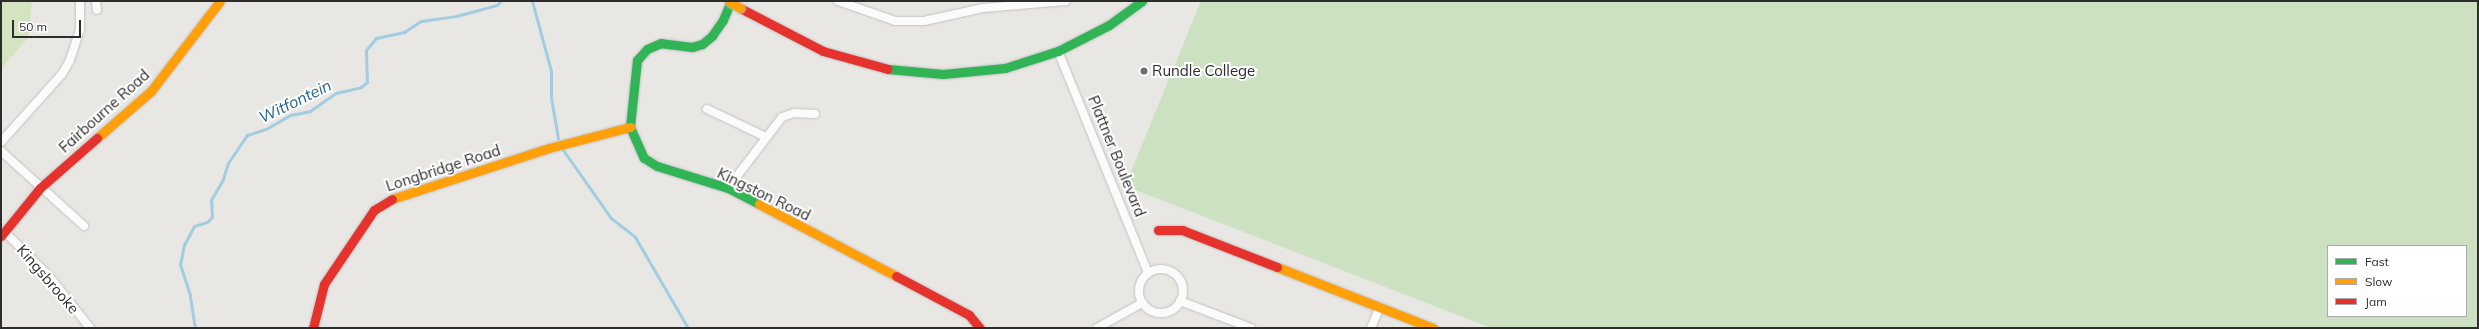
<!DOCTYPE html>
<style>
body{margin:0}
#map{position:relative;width:2479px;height:329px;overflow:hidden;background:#e9e7e4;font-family:Mulish,sans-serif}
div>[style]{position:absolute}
.green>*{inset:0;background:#cce1c1}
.pitch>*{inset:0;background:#d4e4c0}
.stream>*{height:3px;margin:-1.5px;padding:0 1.5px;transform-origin:1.5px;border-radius:1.5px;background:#a1cde1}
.roads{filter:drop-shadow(0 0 1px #c2c2c2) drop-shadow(0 0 1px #c2c2c2)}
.street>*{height:8px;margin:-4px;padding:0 4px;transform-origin:4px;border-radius:4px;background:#fcfbfb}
.street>.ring{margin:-4px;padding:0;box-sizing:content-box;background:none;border:8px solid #fcfbfb;border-radius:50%}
.fast>*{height:9px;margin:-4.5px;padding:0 4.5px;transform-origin:4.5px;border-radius:4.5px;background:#30b455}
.slow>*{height:9px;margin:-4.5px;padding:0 4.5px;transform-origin:4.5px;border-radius:4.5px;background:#ff9f0a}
.jam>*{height:9px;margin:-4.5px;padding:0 4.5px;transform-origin:4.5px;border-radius:4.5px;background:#e5322d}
.bridges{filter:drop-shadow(0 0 1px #c2c2c2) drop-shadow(0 0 1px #c2c2c2)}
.slow-bridge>*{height:9px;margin:-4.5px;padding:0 4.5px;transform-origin:4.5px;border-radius:4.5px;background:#ff9f0a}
.dots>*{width:11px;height:11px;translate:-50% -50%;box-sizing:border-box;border:2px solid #fff;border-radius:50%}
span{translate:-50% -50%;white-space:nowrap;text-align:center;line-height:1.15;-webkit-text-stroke:4px #fff;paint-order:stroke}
.poi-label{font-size:15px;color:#2d2d2d}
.left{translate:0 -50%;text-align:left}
.street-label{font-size:15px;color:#2d2d2d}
.water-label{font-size:16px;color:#1f628e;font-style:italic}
.frame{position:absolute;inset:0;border:2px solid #2d2d2d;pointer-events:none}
.legend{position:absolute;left:2327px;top:245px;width:140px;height:72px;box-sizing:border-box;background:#fff;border:1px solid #ababab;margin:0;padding:5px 7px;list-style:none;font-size:12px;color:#2d2d2d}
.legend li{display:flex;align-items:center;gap:8px;height:20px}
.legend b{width:20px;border:1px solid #ababab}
.scale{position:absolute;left:12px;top:20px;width:69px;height:18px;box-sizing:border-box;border:2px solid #2d2d2d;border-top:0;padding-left:5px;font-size:12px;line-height:14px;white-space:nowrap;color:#2d2d2d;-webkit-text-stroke:3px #fff;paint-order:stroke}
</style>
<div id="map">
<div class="green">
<i style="clip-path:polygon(evenodd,1201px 1px,2478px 1px,2478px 328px,1491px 328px,1125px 186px,1201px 1px,2328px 246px,2466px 246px,2466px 316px,2328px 316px,2328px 246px)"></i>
</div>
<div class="pitch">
<i style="clip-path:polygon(1px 1px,32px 1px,28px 38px,1px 69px)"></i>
</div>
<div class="stream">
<i style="left:532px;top:1px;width:73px;rotate:74.8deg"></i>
<i style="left:551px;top:71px;width:27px;rotate:90deg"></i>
<i style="left:551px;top:98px;width:41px;rotate:80.1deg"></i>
<i style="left:563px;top:150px;width:83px;rotate:54.8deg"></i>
<i style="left:611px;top:218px;width:31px;rotate:38deg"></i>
<i style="left:635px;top:237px;width:105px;rotate:59.8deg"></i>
<i style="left:195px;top:328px;width:33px;rotate:-99deg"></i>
<i style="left:190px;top:295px;width:32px;rotate:-108deg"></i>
<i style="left:180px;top:265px;width:20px;rotate:-79deg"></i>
<i style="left:184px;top:245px;width:21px;rotate:-62deg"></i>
<i style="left:194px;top:226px;width:14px;rotate:-17deg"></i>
<i style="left:207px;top:222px;width:7px;rotate:-45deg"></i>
<i style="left:212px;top:217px;width:17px;rotate:-93deg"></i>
<i style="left:211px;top:200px;width:24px;rotate:-60deg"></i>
<i style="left:223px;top:179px;width:17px;rotate:-73deg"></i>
<i style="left:228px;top:163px;width:34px;rotate:-56deg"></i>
<i style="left:247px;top:135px;width:20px;rotate:-18deg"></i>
<i style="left:266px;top:129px;width:28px;rotate:-30deg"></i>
<i style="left:290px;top:115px;width:20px;rotate:-11deg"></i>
<i style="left:310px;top:111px;width:32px;rotate:-35deg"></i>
<i style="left:336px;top:93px;width:26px;rotate:-13deg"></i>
<i style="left:361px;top:87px;width:8px;rotate:-40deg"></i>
<i style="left:367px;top:82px;width:32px;rotate:-92deg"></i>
<i style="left:366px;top:50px;width:16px;rotate:-50deg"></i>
<i style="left:376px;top:38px;width:29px;rotate:-12deg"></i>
<i style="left:404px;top:32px;width:20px;rotate:-33deg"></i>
<i style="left:421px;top:21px;width:35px;rotate:-8deg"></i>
<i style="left:456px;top:16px;width:42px;rotate:-15deg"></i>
<i style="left:497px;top:5px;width:6px;rotate:-45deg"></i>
</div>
<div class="roads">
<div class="street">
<i style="left:96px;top:1px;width:9px;rotate:84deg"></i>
<i style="left:838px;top:1px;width:60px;rotate:19.3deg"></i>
<i style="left:895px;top:21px;width:29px"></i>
<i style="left:924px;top:21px;width:60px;rotate:-12.4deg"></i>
<i style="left:983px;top:8px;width:83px;rotate:-4.8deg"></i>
<i style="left:1058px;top:51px;width:240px;rotate:67.9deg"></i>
<i style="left:707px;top:109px;width:65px;rotate:25.4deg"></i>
<i style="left:1px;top:142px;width:91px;rotate:-48.1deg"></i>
<i style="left:62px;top:74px;width:16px;rotate:-60deg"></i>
<i style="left:70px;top:60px;width:33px;rotate:-72deg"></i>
<i style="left:80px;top:29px;width:28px;rotate:-90deg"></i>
<i style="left:1px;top:151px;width:112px;rotate:42.1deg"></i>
<i style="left:728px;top:188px;width:89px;rotate:-52.7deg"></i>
<i style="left:782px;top:117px;width:13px;rotate:-18deg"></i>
<i style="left:794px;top:113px;width:21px;rotate:3deg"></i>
<i style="left:5px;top:232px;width:62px;rotate:45deg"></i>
<i style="left:49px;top:276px;width:66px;rotate:51.7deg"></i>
<i class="ring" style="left:1139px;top:269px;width:36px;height:36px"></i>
<i style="left:1180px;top:301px;width:76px;rotate:20.8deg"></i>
<i style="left:1097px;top:328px;width:51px;rotate:-29.1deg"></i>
<i style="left:1371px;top:328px;width:23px;rotate:-67deg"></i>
</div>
<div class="fast">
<i style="left:731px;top:1px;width:21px;rotate:113deg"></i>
<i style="left:723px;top:20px;width:19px;rotate:125deg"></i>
<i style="left:712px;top:36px;width:13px;rotate:141deg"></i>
<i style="left:702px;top:44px;width:10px;rotate:163deg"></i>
<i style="left:692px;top:47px;width:31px;rotate:-173deg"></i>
<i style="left:661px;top:43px;width:15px;rotate:157deg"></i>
<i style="left:647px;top:49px;width:15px;rotate:132deg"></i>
<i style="left:637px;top:60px;width:67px;rotate:96deg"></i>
<i style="left:630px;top:127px;width:34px;rotate:66deg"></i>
<i style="left:644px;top:158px;width:15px;rotate:32deg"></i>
<i style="left:657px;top:166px;width:74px;rotate:17.2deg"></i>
<i style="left:728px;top:188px;width:35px;rotate:27deg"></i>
<i style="left:888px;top:69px;width:55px;rotate:5.2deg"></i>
<i style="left:943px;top:74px;width:62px;rotate:-5.5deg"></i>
<i style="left:1005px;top:68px;width:56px;rotate:-17.8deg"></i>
<i style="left:1058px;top:51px;width:57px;rotate:-27deg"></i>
<i style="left:1109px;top:25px;width:41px;rotate:-36deg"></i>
</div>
<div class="slow">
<i style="left:97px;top:138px;width:72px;rotate:-41deg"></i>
<i style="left:151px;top:91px;width:113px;rotate:-52.5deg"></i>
<i style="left:392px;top:199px;width:165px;rotate:-18deg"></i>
<i style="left:549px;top:148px;width:84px;rotate:-14.5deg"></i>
<i style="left:759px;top:204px;width:155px;rotate:27.7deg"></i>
<i style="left:1277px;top:267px;width:168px;rotate:21.4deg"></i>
</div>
<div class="jam">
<i style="left:740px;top:8px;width:93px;rotate:27.4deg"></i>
<i style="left:823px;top:51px;width:67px;rotate:15.5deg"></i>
<i style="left:1158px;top:230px;width:24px"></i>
<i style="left:1182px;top:230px;width:102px;rotate:21.3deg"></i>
<i style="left:1px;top:236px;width:62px;rotate:-50.9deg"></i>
<i style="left:40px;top:188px;width:76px;rotate:-41.3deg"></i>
<i style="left:896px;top:276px;width:83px;rotate:28.1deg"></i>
<i style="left:969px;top:315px;width:17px;rotate:50deg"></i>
<i style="left:313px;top:328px;width:45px;rotate:-76deg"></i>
<i style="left:324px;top:284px;width:89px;rotate:-56deg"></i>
<i style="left:374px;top:210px;width:21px;rotate:-31deg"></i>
</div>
</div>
<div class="bridges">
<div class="slow-bridge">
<i style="left:729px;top:1px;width:13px;rotate:32deg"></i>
</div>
</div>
<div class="dots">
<i style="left:1144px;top:71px;background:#6f6e6d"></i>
</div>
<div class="poi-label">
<span class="left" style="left:1152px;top:71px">Rundle College</span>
</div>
<div class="street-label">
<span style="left:104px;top:111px;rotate:-42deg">Fairbourne Road</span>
<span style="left:1117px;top:156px;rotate:68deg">Plattner Boulevard</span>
<span style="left:443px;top:168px;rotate:-18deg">Longbridge Road</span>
<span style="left:764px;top:194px;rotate:26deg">Kingston Road</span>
<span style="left:48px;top:279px;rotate:49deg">Kingsbrooke</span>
</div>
<div class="water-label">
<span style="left:295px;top:101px;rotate:-26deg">Witfontein</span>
</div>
<div class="frame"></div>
<ul class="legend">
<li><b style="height:5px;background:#30b455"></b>Fast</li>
<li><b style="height:5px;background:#ff9f0a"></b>Slow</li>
<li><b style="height:5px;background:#e5322d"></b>Jam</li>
</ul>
<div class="scale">50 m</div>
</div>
